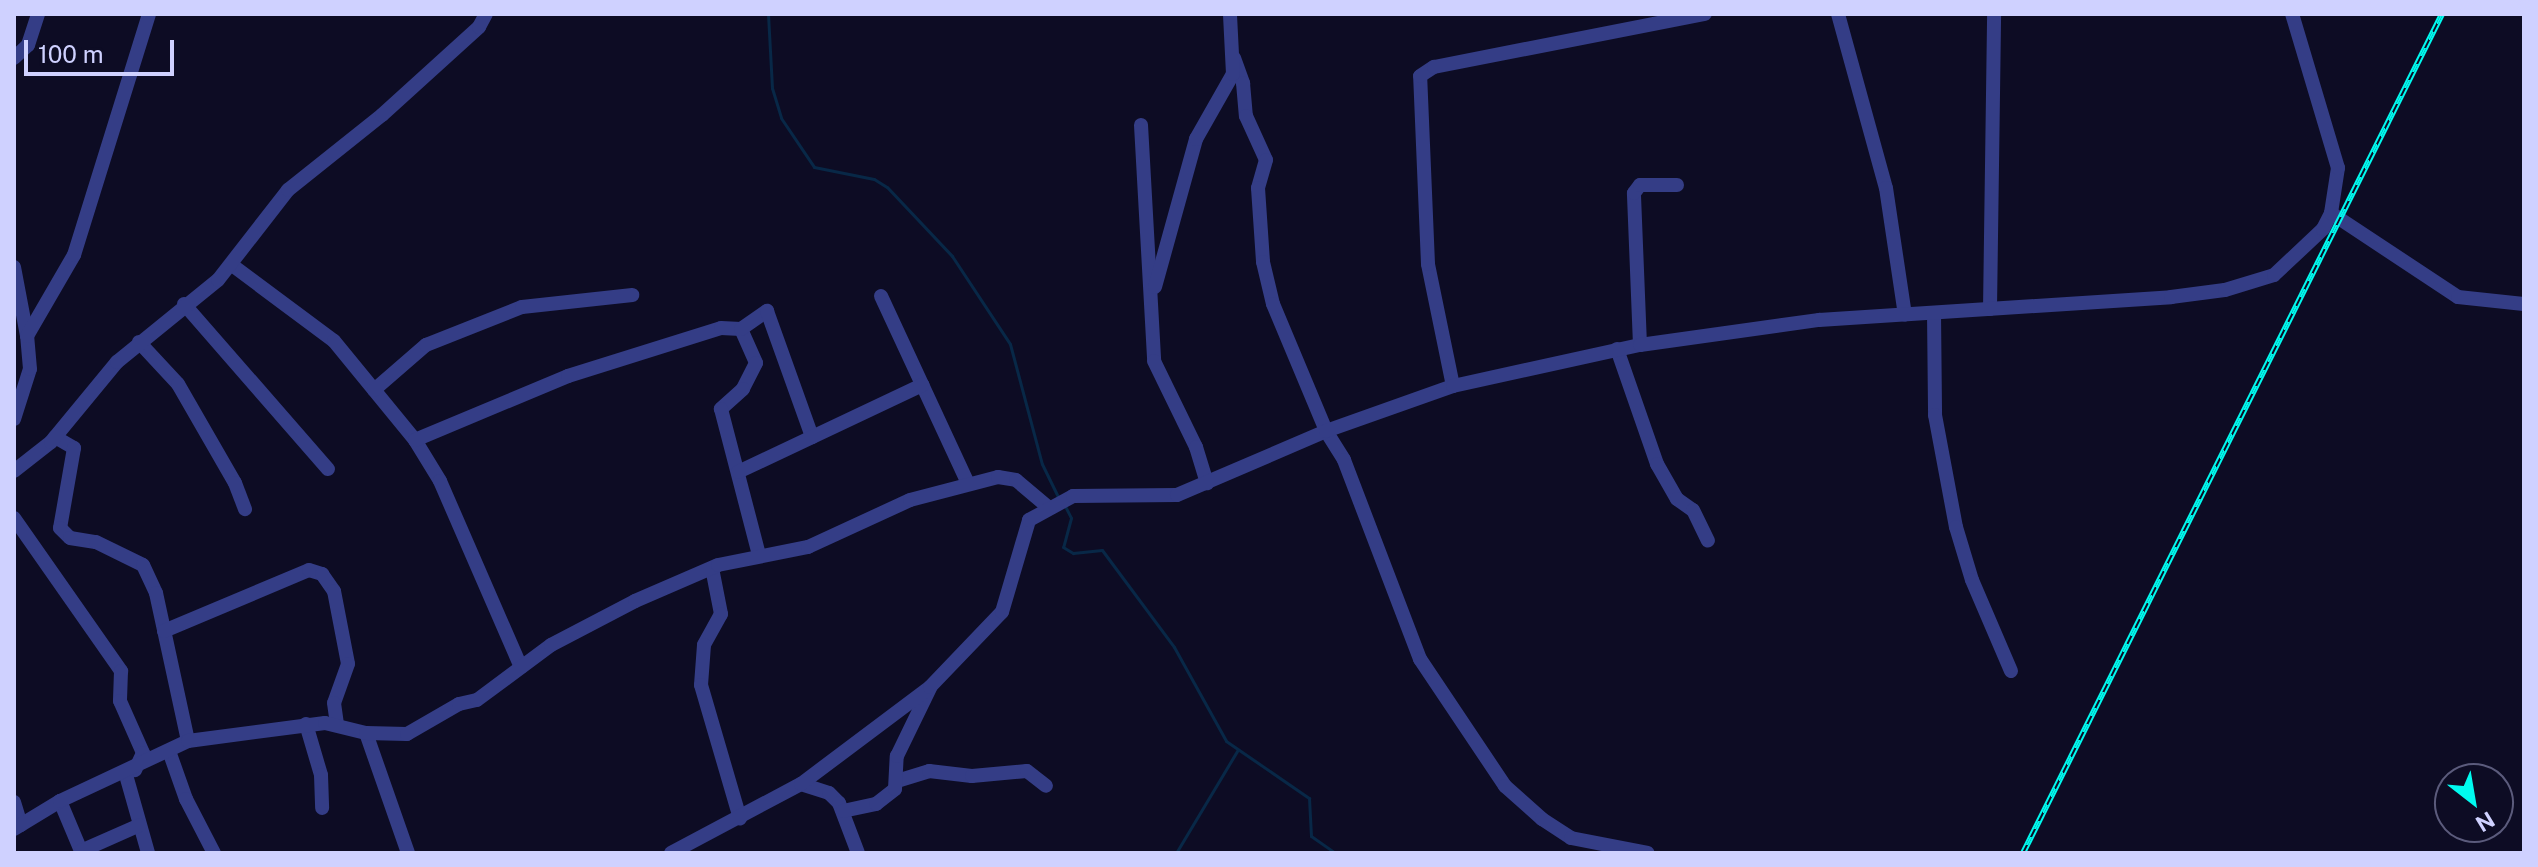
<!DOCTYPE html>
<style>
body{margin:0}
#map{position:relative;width:2538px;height:867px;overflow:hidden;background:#0d0c24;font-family:"Public Sans",sans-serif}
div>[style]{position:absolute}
.stream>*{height:3px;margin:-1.5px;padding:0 1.5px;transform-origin:1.5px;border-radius:1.5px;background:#082847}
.minor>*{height:14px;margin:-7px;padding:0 7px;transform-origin:7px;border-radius:7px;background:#343d86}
.rail>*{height:6px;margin-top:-3px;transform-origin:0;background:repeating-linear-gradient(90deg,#0d0c24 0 9px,#00faef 0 18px);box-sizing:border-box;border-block:2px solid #00faef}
span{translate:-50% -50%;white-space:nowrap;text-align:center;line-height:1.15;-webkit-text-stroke:8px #0d0c24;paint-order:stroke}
.frame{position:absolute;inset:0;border:16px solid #cfd1ff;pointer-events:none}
.north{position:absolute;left:2434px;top:763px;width:80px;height:80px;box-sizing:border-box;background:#0d0c24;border:2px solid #5b5b7c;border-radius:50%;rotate:149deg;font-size:22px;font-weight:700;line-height:32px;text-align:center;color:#cfd1ff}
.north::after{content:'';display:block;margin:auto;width:28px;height:36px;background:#00faef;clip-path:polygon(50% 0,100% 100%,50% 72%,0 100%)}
.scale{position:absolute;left:24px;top:40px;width:150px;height:36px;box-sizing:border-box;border:4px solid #cfd1ff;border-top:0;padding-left:10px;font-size:24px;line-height:28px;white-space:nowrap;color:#cfd1ff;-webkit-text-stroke:6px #0d0c24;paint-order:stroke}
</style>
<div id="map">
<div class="stream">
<i style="left:768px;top:14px;width:74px;rotate:86.9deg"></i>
<i style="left:772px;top:88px;width:31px;rotate:73deg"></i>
<i style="left:781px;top:118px;width:59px;rotate:56deg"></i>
<i style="left:814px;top:167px;width:61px;rotate:11.3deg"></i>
<i style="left:874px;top:179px;width:15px;rotate:32deg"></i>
<i style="left:887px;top:187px;width:95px;rotate:46.7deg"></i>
<i style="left:952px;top:256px;width:105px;rotate:56.6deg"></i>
<i style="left:1010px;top:344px;width:124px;rotate:75.1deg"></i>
<i style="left:1042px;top:464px;width:37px;rotate:64deg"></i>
<i style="left:1065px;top:506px;width:13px;rotate:63deg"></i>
<i style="left:1071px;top:518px;width:30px;rotate:105deg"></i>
<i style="left:1063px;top:547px;width:12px;rotate:31deg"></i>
<i style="left:1073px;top:553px;width:29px;rotate:-6deg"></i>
<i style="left:1102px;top:550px;width:121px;rotate:53.4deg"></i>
<i style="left:1174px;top:647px;width:107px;rotate:61deg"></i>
<i style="left:1226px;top:741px;width:101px;rotate:34.5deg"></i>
<i style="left:1309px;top:798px;width:38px;rotate:87deg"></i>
<i style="left:1311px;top:836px;width:29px;rotate:35deg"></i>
<i style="left:1176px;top:853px;width:119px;rotate:-59.1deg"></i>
</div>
<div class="minor">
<i style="left:1838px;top:14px;width:180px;rotate:74.6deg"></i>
<i style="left:1886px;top:188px;width:128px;rotate:81.5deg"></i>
<i style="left:14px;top:58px;width:19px;rotate:-43deg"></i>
<i style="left:28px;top:45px;width:33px;rotate:-72deg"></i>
<i style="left:1234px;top:58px;width:27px;rotate:70deg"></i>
<i style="left:1243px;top:83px;width:33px;rotate:85deg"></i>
<i style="left:1246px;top:116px;width:48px;rotate:65.6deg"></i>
<i style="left:1266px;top:160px;width:29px;rotate:106deg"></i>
<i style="left:1258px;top:188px;width:74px;rotate:86.1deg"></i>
<i style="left:1263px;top:262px;width:43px;rotate:76.6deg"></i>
<i style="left:1273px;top:304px;width:138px;rotate:67.3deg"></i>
<i style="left:1326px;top:431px;width:34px;rotate:58deg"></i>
<i style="left:1344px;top:460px;width:213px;rotate:69.1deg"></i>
<i style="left:1420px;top:659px;width:153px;rotate:56.2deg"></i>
<i style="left:1505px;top:786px;width:50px;rotate:41.7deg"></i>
<i style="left:1542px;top:819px;width:35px;rotate:33deg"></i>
<i style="left:1571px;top:838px;width:78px;rotate:11deg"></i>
<i style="left:1141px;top:125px;width:236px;rotate:86.8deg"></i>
<i style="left:1154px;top:361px;width:96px;rotate:64deg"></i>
<i style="left:1196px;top:447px;width:38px;rotate:73deg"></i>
<i style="left:2331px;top:213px;width:152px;rotate:33.5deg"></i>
<i style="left:2458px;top:297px;width:66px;rotate:6.1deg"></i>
<i style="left:232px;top:265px;width:127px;rotate:36.7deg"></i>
<i style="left:334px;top:341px;width:128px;rotate:50.7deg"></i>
<i style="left:415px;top:440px;width:48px;rotate:58.6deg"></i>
<i style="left:440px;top:481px;width:203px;rotate:66.5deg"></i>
<i style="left:14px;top:267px;width:70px;rotate:79.3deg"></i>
<i style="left:1155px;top:287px;width:154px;rotate:-74.5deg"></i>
<i style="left:1196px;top:139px;width:75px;rotate:-60.4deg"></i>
<i style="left:1233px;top:74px;width:60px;rotate:-92.9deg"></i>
<i style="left:881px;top:296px;width:206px;rotate:65.1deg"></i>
<i style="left:184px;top:304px;width:219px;rotate:48.9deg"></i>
<i style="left:1990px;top:309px;width:295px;rotate:-89.2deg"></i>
<i style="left:1934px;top:313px;width:102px;rotate:89.4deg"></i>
<i style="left:1935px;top:415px;width:114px;rotate:79.4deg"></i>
<i style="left:1956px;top:527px;width:55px;rotate:73.2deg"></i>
<i style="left:1972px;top:580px;width:99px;rotate:66.8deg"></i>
<i style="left:741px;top:329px;width:37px;rotate:66deg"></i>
<i style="left:756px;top:363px;width:29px;rotate:117deg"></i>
<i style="left:743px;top:389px;width:30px;rotate:138deg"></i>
<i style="left:721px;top:409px;width:151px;rotate:75.4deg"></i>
<i style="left:139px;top:342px;width:57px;rotate:47.1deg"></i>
<i style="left:178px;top:384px;width:114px;rotate:60.1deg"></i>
<i style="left:235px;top:483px;width:28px;rotate:69deg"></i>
<i style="left:1640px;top:345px;width:152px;rotate:-92.3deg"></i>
<i style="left:1634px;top:193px;width:10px;rotate:-53deg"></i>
<i style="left:1640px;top:185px;width:37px"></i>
<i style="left:1617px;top:349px;width:122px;rotate:70.8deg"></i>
<i style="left:1657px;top:464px;width:40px;rotate:60.3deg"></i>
<i style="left:1677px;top:499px;width:19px;rotate:35deg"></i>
<i style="left:1693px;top:510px;width:34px;rotate:64deg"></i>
<i style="left:1453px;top:386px;width:125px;rotate:-101.6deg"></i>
<i style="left:1428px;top:264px;width:188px;rotate:-92.4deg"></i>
<i style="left:1420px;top:76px;width:17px;rotate:-33deg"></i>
<i style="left:1434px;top:67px;width:276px;rotate:-11.1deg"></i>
<i style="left:374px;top:390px;width:69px;rotate:-40.9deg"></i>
<i style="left:426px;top:345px;width:103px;rotate:-21.6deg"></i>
<i style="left:522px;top:307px;width:111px;rotate:-6.2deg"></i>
<i style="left:14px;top:419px;width:52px;rotate:-72.3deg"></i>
<i style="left:30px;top:369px;width:33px;rotate:-95deg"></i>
<i style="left:27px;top:336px;width:94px;rotate:-59.9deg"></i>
<i style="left:74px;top:255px;width:252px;rotate:-72.7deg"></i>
<i style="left:55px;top:437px;width:22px;rotate:30deg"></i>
<i style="left:74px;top:448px;width:81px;rotate:99.9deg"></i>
<i style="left:60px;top:528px;width:14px;rotate:45deg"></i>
<i style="left:70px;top:538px;width:26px;rotate:9deg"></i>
<i style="left:96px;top:542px;width:52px;rotate:26.1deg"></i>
<i style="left:143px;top:565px;width:31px;rotate:65deg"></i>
<i style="left:156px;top:593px;width:151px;rotate:77.8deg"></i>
<i style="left:415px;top:440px;width:166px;rotate:-22.7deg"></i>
<i style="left:568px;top:376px;width:160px;rotate:-17.4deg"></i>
<i style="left:721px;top:328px;width:20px;rotate:3deg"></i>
<i style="left:741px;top:329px;width:32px;rotate:-35deg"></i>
<i style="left:767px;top:311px;width:134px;rotate:70.3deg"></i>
<i style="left:14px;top:471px;width:47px;rotate:-38.1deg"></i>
<i style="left:51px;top:442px;width:104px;rotate:-50.5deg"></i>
<i style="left:117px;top:362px;width:130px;rotate:-39.1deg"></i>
<i style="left:218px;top:280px;width:114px;rotate:-52.1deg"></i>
<i style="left:288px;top:190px;width:120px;rotate:-38.6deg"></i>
<i style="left:382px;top:115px;width:131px;rotate:-42.2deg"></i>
<i style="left:479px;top:27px;width:15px;rotate:-62deg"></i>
<i style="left:738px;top:472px;width:204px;rotate:-25.3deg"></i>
<i style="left:14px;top:518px;width:187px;rotate:55deg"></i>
<i style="left:121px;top:671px;width:30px;rotate:92deg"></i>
<i style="left:120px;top:701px;width:57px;rotate:66.1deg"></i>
<i style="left:143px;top:753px;width:19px;rotate:115deg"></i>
<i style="left:712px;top:568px;width:47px;rotate:78.9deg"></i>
<i style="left:721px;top:614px;width:35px;rotate:119deg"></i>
<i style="left:704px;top:645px;width:40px;rotate:94.3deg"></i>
<i style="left:701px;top:685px;width:139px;rotate:73.7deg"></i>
<i style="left:164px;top:631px;width:157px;rotate:-22.8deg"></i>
<i style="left:309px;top:570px;width:14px;rotate:17deg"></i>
<i style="left:322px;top:574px;width:21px;rotate:55deg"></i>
<i style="left:334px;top:591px;width:74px;rotate:79.1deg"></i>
<i style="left:348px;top:664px;width:41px;rotate:109.7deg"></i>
<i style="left:334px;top:703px;width:21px;rotate:82deg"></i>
<i style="left:306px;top:724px;width:53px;rotate:73.6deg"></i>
<i style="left:321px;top:775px;width:33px;rotate:88deg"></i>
<i style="left:366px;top:733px;width:127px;rotate:70.7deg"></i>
<i style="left:169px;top:751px;width:51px;rotate:70.5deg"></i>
<i style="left:186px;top:799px;width:61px;rotate:62.6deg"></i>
<i style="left:126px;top:775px;width:81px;rotate:74.2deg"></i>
<i style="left:897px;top:781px;width:34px;rotate:-17deg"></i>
<i style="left:929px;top:771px;width:43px;rotate:6.6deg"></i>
<i style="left:972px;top:776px;width:55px;rotate:-5.2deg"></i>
<i style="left:1027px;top:771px;width:24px;rotate:38deg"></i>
<i style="left:801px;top:784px;width:29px;rotate:18deg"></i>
<i style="left:829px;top:793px;width:14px;rotate:45deg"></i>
<i style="left:839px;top:803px;width:53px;rotate:69.2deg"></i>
<i style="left:60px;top:801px;width:54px;rotate:67.2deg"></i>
<i style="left:81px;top:851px;width:64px;rotate:-23.8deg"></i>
<i style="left:14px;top:802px;width:24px;rotate:73deg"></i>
<i style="left:843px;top:811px;width:34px;rotate:-12deg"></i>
<i style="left:876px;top:804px;width:24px;rotate:-38deg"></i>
<i style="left:895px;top:789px;width:33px;rotate:-87deg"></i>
<i style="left:897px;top:756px;width:76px;rotate:-64.1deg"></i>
<i style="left:14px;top:829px;width:54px;rotate:-31.3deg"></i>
<i style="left:60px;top:801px;width:141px;rotate:-25.1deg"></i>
<i style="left:188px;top:741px;width:138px;rotate:-7.5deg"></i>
<i style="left:325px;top:723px;width:42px;rotate:13.7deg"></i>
<i style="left:366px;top:733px;width:41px;rotate:1.4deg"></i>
<i style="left:407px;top:734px;width:60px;rotate:-30deg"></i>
<i style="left:459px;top:704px;width:18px;rotate:-13deg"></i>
<i style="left:477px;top:700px;width:92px;rotate:-36.6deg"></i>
<i style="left:551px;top:645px;width:95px;rotate:-27.6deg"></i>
<i style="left:635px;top:601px;width:90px;rotate:-23.4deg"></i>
<i style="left:718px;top:565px;width:92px;rotate:-11.3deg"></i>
<i style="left:808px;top:547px;width:112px;rotate:-24.7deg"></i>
<i style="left:910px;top:500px;width:91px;rotate:-14.6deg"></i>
<i style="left:998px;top:477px;width:18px;rotate:9deg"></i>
<i style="left:1016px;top:480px;width:42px;rotate:40.2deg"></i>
<i style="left:671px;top:853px;width:147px;rotate:-28deg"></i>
<i style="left:801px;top:784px;width:161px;rotate:-36.9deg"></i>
<i style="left:930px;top:687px;width:104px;rotate:-46.2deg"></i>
<i style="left:1002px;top:612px;width:96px;rotate:-73.6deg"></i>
<i style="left:1029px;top:520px;width:50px;rotate:-28.6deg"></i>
<i style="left:1073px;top:496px;width:104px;rotate:-0.6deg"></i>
<i style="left:1177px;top:495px;width:162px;rotate:-23.2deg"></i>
<i style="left:1326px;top:431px;width:135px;rotate:-19.5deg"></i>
<i style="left:1453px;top:386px;width:191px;rotate:-12.4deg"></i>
<i style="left:1640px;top:345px;width:181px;rotate:-8deg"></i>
<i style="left:1819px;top:320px;width:353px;rotate:-3.7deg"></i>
<i style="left:2171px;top:297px;width:54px;rotate:-7.4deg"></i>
<i style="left:2225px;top:290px;width:51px;rotate:-17deg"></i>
<i style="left:2274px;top:275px;width:67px;rotate:-43.2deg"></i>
<i style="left:2323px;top:229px;width:18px;rotate:-63deg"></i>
<i style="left:2331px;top:213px;width:46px;rotate:-81.2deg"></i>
<i style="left:2338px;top:168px;width:161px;rotate:-106.6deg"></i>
</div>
<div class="rail">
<i style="left:2023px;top:853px;width:938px;rotate:-63.46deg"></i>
</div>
<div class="frame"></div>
<div class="north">N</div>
<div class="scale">100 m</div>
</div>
